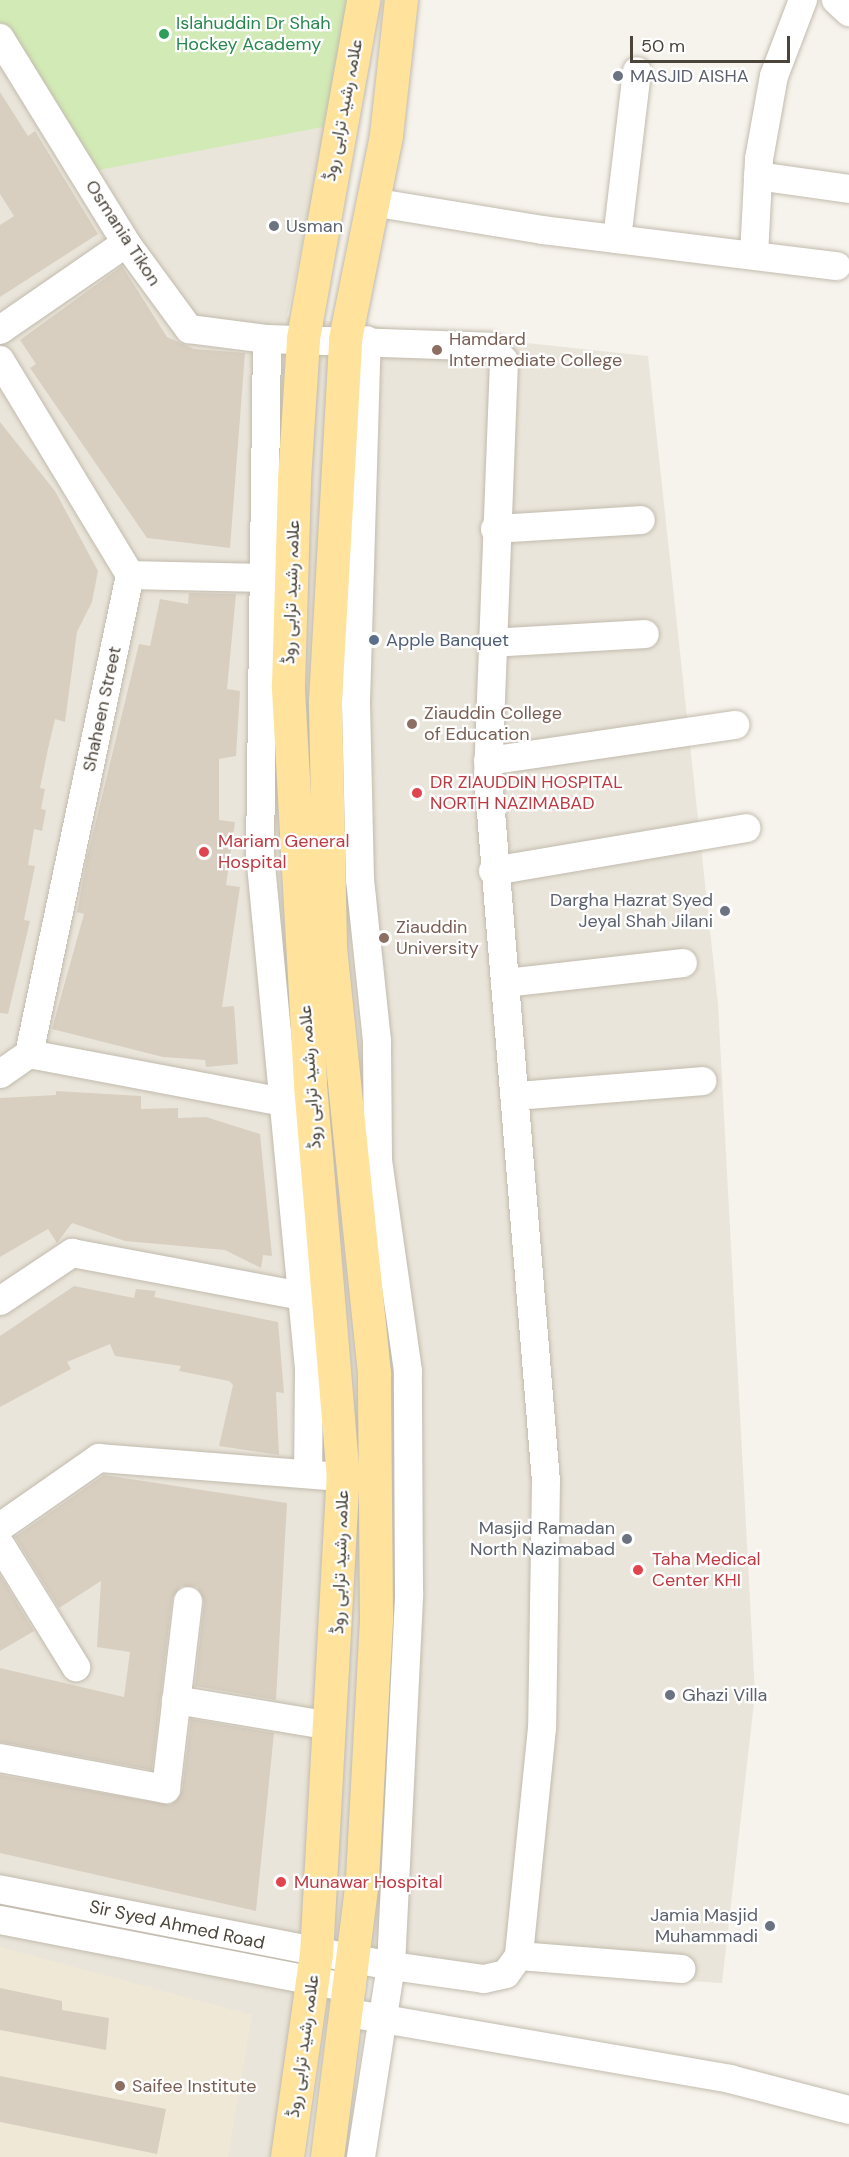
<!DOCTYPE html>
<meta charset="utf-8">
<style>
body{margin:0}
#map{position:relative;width:849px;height:2157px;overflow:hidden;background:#f6f3ec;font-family:"DM Sans",Vazirmatn,sans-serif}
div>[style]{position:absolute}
.residential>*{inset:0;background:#eae5da}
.education>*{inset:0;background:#efe8d6}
.green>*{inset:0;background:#d2eab5}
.building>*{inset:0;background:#d8cfc1}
.roads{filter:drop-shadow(0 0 2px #c2bbae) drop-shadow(0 0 2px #c2bbae)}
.minor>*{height:28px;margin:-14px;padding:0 14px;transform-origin:14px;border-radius:14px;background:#fff}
.major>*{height:33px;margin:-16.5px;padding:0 16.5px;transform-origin:16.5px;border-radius:16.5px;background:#ffe39c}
.dots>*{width:16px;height:16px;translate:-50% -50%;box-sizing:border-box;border:3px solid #fff;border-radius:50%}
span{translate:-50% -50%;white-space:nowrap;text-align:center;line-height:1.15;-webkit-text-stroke:4.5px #fff;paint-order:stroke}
.leisure-label{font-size:18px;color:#27864d}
.left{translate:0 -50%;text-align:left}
.worship-label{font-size:18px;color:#5b616d}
.right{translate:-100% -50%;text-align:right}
.street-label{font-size:18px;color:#4b4439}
.education-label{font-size:18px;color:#785e54}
.service-label{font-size:18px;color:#4e5e75}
.health-label{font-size:18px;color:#be3a42}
.scale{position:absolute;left:630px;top:36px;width:160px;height:27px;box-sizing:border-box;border:3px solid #4b4439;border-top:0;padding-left:8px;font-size:18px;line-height:21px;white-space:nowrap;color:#4b4439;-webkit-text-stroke:4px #fff;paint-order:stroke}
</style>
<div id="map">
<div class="residential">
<i style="clip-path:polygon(0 0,353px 0,287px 317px,648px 356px,718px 1004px,755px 1694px,722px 1983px,308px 1959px,0 1898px)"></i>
<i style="clip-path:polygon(0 1924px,304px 1983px,273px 2157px,0 2157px)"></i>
</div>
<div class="education">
<i style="clip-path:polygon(0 1947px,252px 2015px,228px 2157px,0 2157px)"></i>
</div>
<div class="green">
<i style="clip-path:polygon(0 0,353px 0,323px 127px,83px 173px,0 49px)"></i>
</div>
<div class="building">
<i style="clip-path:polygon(0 92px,28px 136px,35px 131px,98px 234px,0 297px,0 225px,14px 216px,0 194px)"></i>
<i style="clip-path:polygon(122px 266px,167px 337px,194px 349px,245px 353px,230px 548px,147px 538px,30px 368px,36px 364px,20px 340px)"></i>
<i style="clip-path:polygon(0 422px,55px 491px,98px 571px,92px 602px,77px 632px,65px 722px,55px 719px,48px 749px,40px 788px,45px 789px,41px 809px,46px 810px,42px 831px,34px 829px,28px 865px,35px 866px,24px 920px,30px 921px,8px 1014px,0 1013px)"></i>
<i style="clip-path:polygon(189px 593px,236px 594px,227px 689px,240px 691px,236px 756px,219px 759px,219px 820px,235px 822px,226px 885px,240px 887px,222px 1007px,234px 1006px,238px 1064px,206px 1067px,205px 1060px,163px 1057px,52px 1029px,84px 914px,77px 912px,87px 858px,139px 644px,150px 646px,160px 599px,188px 604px)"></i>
<i style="clip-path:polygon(56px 1091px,141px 1096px,141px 1109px,178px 1108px,178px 1118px,206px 1117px,260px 1134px,272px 1256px,263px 1255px,261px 1268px,225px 1250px,125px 1241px,72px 1223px,57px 1243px,48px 1229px,0 1257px,0 1098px,56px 1095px)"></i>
<i style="clip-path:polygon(74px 1286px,134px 1298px,136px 1289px,156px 1291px,154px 1297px,278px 1322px,284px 1393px,276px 1392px,279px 1455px,219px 1446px,233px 1385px,229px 1381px,179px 1371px,181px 1366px,115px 1356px,110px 1344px,67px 1362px,71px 1369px,0 1407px,0 1336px)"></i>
<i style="clip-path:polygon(104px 1475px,287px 1503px,276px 1700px,195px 1686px,204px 1602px,197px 1587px,181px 1586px,172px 1599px,152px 1770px,0 1742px,0 1668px,124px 1697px,130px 1652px,97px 1647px,101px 1581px,59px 1608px,15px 1537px)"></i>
<i style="clip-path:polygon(0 1575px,34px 1631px,0 1651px)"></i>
<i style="clip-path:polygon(191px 1719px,274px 1733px,256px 1911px,0 1853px,0 1775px,171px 1805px,182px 1791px)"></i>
<i style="clip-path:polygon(0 1988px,62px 2001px,62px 2010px,109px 2018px,106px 2050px,0 2030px)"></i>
<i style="clip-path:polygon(0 2076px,166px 2109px,157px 2154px,0 2122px)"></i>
</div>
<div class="roads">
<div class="minor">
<i style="left:836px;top:0;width:18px;rotate:43deg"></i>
<i style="left:0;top:38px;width:241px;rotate:58.4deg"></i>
<i style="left:126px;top:243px;width:107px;rotate:53.8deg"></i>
<i style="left:189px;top:329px;width:79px;rotate:7.3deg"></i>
<i style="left:267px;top:339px;width:224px;rotate:2deg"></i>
<i style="left:491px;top:347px;width:19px;rotate:47deg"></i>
<i style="left:504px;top:361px;width:415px;rotate:92.2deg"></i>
<i style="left:488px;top:776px;width:707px;rotate:85.3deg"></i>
<i style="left:546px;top:1481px;width:247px;rotate:90.9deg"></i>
<i style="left:542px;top:1728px;width:229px;rotate:95.8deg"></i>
<i style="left:519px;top:1956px;width:22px;rotate:126deg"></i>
<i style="left:506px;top:1974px;width:23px;rotate:167deg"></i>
<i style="left:484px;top:1979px;width:94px;rotate:-172deg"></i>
<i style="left:391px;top:1966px;width:399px;rotate:-168.9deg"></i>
<i style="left:758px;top:176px;width:92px;rotate:8.1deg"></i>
<i style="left:372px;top:202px;width:173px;rotate:9.3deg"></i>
<i style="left:543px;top:230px;width:296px;rotate:7deg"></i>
<i style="left:617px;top:239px;width:169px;rotate:-83.2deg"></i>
<i style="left:754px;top:255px;width:96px;rotate:-87deg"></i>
<i style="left:759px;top:159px;width:84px;rotate:-79.8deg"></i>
<i style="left:774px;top:76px;width:81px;rotate:-69.1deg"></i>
<i style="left:0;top:330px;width:153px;rotate:-34.6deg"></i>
<i style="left:267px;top:339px;width:515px;rotate:90.78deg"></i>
<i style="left:260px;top:854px;width:517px;rotate:84.56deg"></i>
<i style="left:309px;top:1369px;width:105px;rotate:90.5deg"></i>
<i style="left:0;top:360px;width:251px;rotate:58.8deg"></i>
<i style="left:130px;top:575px;width:490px;rotate:101.9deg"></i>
<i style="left:29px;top:1054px;width:35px;rotate:145deg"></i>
<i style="left:495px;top:529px;width:146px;rotate:-3.5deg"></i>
<i style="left:130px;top:575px;width:133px;rotate:1.3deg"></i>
<i style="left:491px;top:643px;width:154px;rotate:-3.3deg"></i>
<i style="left:488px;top:761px;width:250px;rotate:-8.3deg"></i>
<i style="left:493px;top:871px;width:257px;rotate:-9.6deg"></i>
<i style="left:505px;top:983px;width:179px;rotate:-6.4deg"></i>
<i style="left:29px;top:1054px;width:275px;rotate:10.7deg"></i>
<i style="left:517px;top:1096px;width:186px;rotate:-4.6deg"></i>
<i style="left:0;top:1301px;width:87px;rotate:-33.7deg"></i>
<i style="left:72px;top:1253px;width:250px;rotate:10.6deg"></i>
<i style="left:0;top:1527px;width:121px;rotate:-34.9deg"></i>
<i style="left:99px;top:1458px;width:228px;rotate:4.5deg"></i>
<i style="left:0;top:1544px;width:145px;rotate:58.3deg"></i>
<i style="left:176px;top:1700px;width:157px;rotate:9.5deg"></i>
<i style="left:0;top:1758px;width:169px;rotate:10.6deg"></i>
<i style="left:166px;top:1789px;width:189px;rotate:-83.3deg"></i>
<i style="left:0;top:1920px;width:358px;rotate:11deg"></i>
<i style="left:519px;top:1956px;width:163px;rotate:4.6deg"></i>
<i style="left:349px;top:2013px;width:387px;rotate:9.8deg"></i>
<i style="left:730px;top:2079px;width:123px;rotate:14.6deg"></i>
<i style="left:361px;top:2157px;width:193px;rotate:-81.1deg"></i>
<i style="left:391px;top:1966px;width:374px;rotate:-87.2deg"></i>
<i style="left:409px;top:1592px;width:221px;rotate:-90.3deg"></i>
<i style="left:408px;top:1371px;width:213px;rotate:-98.1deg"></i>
<i style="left:378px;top:1160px;width:119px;rotate:-90.5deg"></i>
<i style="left:377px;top:1041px;width:162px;rotate:-96deg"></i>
<i style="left:360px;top:880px;width:178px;rotate:-91.3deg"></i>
<i style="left:356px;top:702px;width:362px;rotate:-88.3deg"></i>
</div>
<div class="major">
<i style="left:287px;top:2157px;width:205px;rotate:-81.9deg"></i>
<i style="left:316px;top:1954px;width:477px;rotate:-86.8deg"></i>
<i style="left:343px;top:1478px;width:396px;rotate:-94.8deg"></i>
<i style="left:310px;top:1083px;width:399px;rotate:-93.2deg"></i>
<i style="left:288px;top:685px;width:206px;rotate:-88.3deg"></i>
<i style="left:294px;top:479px;width:141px;rotate:-86.3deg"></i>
<i style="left:303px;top:338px;width:343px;rotate:-79.9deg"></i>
<i style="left:327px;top:2157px;width:281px;rotate:-82.8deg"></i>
<i style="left:362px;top:1878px;width:262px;rotate:-86.9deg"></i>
<i style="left:376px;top:1616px;width:243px;rotate:-90.5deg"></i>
<i style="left:374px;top:1373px;width:430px;rotate:-95.9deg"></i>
<i style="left:330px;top:945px;width:244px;rotate:-91.2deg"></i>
<i style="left:325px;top:701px;width:363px;rotate:-86.8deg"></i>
<i style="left:345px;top:339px;width:208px;rotate:-78.6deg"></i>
<i style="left:386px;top:135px;width:136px;rotate:-83.7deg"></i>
</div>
</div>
<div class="dots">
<i style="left:164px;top:34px;background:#2e9e5b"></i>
<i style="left:618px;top:76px;background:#6b7280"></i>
<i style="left:274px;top:226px;background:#6b7280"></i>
<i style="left:437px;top:350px;background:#8d6e63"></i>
<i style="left:374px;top:640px;background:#5c6f8a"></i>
<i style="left:412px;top:724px;background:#8d6e63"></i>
<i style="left:417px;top:793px;background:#e0444e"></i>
<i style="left:204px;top:852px;background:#e0444e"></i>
<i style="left:725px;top:911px;background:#6b7280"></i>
<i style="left:384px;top:938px;background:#8d6e63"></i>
<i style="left:627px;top:1539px;background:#6b7280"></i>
<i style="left:638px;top:1570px;background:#e0444e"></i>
<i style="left:670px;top:1695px;background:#6b7280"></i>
<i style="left:281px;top:1882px;background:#e0444e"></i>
<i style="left:770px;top:1926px;background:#6b7280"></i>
<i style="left:120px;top:2086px;background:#8d6e63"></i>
</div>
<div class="leisure-label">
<span class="left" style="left:176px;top:34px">Islahuddin Dr Shah<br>Hockey Academy</span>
</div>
<div class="worship-label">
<span class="left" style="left:630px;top:76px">MASJID AISHA</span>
<span class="left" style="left:286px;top:226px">Usman</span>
<span class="right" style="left:713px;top:911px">Dargha Hazrat Syed<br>Jeyal Shah Jilani</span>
<span class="right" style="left:615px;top:1539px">Masjid Ramadan<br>North Nazimabad</span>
<span class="left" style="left:682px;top:1695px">Ghazi Villa</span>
<span class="right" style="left:758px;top:1926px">Jamia Masjid<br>Muhammadi</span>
</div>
<div class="street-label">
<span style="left:343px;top:110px;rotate:-79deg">علامہ رشید ترابی روڈ</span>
<span style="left:123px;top:233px;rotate:57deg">Osmania Tikon</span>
<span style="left:291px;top:592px;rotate:-88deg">علامہ رشید ترابی روڈ</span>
<span style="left:102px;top:709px;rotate:-78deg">Shaheen Street</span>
<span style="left:310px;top:1077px;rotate:-94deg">علامہ رشید ترابی روڈ</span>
<span style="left:340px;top:1562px;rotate:-88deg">علامہ رشید ترابی روڈ</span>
<span style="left:177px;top:1925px;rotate:12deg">Sir Syed Ahmed Road</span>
<span style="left:303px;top:2046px;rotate:-82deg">علامہ رشید ترابی روڈ</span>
</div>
<div class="education-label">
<span class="left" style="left:449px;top:350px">Hamdard<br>Intermediate College</span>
<span class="left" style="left:424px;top:724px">Ziauddin College<br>of Education</span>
<span class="left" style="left:396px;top:938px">Ziauddin<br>University</span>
<span class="left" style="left:132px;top:2086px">Saifee Institute</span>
</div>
<div class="service-label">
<span class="left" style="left:386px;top:640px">Apple Banquet</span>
</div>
<div class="health-label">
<span class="left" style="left:430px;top:793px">DR ZIAUDDIN HOSPITAL<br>NORTH NAZIMABAD</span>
<span class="left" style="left:218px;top:852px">Mariam General<br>Hospital</span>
<span class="left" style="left:652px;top:1570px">Taha Medical<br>Center KHI</span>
<span class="left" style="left:294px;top:1882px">Munawar Hospital</span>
</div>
<div class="scale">50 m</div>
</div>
